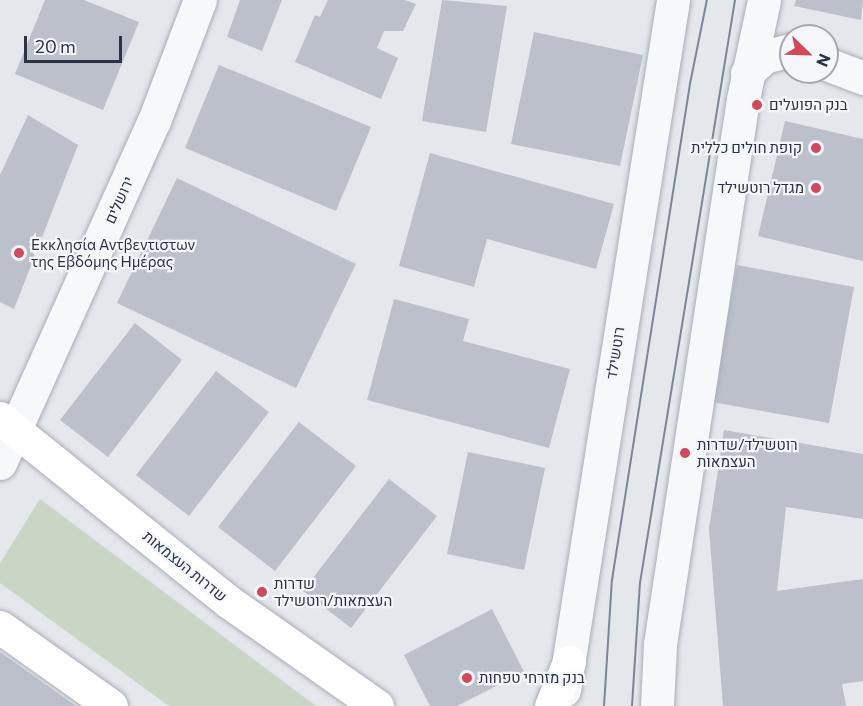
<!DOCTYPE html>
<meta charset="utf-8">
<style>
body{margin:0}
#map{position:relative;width:863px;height:706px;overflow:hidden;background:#e4e7ec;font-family:Commissioner,Heebo,sans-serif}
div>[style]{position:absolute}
.green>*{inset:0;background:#c9d6c5}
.building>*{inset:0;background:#bbc0ca}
.roads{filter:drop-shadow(0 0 2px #a9aeb7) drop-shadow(0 0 2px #a9aeb7)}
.minor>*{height:33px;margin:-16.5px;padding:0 16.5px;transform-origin:16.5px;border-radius:16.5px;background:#f7f8fa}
.major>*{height:33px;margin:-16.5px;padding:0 16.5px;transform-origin:16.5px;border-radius:16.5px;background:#fff}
.tram>*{height:1.5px;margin:-0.75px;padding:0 0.75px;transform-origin:0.75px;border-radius:0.75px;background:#7d8696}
.dots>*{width:16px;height:16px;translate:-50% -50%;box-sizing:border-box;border:3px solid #f4f6f9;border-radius:50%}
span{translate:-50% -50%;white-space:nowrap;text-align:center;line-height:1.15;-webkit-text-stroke:4.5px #f4f6f9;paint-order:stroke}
.poi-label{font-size:15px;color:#2b3445}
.left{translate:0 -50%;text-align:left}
.right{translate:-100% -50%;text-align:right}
.street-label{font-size:15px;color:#2b3445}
.north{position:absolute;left:779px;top:24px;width:60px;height:60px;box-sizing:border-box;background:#f4f6f9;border:2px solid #a4a8b1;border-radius:50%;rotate:113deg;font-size:16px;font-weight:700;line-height:24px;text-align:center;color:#2b3445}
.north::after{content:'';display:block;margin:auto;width:21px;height:27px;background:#d1495b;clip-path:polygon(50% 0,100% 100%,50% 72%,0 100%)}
.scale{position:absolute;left:24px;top:36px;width:98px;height:27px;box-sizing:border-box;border:3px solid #2b3445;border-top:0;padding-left:8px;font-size:18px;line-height:21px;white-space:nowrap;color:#2b3445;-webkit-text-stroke:4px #f4f6f9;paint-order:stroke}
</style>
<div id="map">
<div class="green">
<i style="clip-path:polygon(40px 499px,316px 706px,169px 706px,0 583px,0 563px)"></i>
</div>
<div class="building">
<i style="clip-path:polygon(45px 0,84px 0,139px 22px,103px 110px,15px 74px)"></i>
<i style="clip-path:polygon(240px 0,282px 0,262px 51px,227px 37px)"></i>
<i style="clip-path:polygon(328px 0,405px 0,416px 4px,403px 31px,384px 31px,377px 48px,398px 58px,381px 99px,295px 62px,315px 15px,320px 17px)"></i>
<i style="clip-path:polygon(442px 0,507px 6px,486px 132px,422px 121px)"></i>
<i style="clip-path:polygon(796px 0,863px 0,861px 20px,794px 6px)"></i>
<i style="clip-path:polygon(534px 32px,643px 55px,620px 166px,511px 144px)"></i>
<i style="clip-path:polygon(219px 65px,371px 127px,336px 211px,185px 148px)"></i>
<i style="clip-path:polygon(28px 115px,78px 145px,14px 309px,0 302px,0 175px)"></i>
<i style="clip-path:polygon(785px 121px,863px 139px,863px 261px,758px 236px)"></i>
<i style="clip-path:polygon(430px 153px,614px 204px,596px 269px,487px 239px,474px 287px,399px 266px)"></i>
<i style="clip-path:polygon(177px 178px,356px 264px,296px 388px,117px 303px)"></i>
<i style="clip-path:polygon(737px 265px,854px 287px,829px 423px,712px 402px)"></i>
<i style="clip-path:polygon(394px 299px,469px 319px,463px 341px,570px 369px,549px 448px,367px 400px)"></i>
<i style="clip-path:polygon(135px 323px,182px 360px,108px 457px,60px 420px)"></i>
<i style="clip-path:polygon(216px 371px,269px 412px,189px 516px,136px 475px)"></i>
<i style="clip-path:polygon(299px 422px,356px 466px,275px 571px,218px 527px)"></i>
<i style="clip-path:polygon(724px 430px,863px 454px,863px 519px,786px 507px,777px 591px,863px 579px,863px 681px,842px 684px,846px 706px,723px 706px,709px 529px)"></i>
<i style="clip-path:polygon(468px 452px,545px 468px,524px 570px,447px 554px)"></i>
<i style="clip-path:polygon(389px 479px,437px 516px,351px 628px,303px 591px)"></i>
<i style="clip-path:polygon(492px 609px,524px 672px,457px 706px,430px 706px,404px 655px)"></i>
<i style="clip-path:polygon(0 652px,76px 706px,0 706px)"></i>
</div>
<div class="roads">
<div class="minor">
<i style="left:827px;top:64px;width:39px;rotate:21deg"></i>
<i style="left:747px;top:73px;width:23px;rotate:-43deg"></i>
<i style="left:764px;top:57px;width:28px;rotate:-15deg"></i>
<i style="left:0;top:463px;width:375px;rotate:-65.8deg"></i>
<i style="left:154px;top:121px;width:129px;rotate:-69.2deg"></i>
<i style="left:564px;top:690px;width:699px;rotate:-81.02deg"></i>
<i style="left:657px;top:706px;width:62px;rotate:-87.2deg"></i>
<i style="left:660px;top:644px;width:551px;rotate:-81.34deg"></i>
<i style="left:743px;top:99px;width:101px;rotate:-78deg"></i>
</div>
<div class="major">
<i style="left:0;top:418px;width:294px;rotate:38.8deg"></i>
<i style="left:229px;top:602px;width:181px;rotate:35.1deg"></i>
<i style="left:0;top:627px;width:136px;rotate:35.4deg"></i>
<i style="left:551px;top:706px;width:48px;rotate:-67.8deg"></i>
</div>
</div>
<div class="tram">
<i style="left:604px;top:706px;width:126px;rotate:-86.4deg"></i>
<i style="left:612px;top:580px;width:502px;rotate:-81.06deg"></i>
<i style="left:690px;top:84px;width:86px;rotate:-78.6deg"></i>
<i style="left:632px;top:706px;width:123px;rotate:-86.3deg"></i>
<i style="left:640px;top:583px;width:591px;rotate:-80.74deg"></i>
</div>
<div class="dots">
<i style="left:757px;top:105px;background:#d1495b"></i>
<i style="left:816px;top:148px;background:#d1495b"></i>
<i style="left:816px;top:188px;background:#d1495b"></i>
<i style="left:19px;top:253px;background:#d1495b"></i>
<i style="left:685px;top:453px;background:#d1495b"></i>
<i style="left:262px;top:592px;background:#d1495b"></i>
<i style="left:467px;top:678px;background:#d1495b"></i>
</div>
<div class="poi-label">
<span class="left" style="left:769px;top:105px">בנק הפועלים</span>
<span class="right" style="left:802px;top:148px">קופת חולים כללית</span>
<span class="right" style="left:804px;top:188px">מגדל רוטשילד</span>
<span class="left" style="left:31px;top:253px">Εκκλησία Αντβεντιστων<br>της Εβδόμης Ημέρας</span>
<span class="left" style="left:697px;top:453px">רוטשילד/שדרות<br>העצמאות</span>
<span class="left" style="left:274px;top:592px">שדרות<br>העצמאות/רוטשילד</span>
<span class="left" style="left:479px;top:678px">בנק מזרחי טפחות</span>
</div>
<div class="street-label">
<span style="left:119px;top:200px;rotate:-66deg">ירושלים</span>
<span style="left:615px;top:353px;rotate:-81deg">רוטשילד</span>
<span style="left:185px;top:566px;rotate:39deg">שדרות העצמאות</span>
</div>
<div class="north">N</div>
<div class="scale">20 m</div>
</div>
